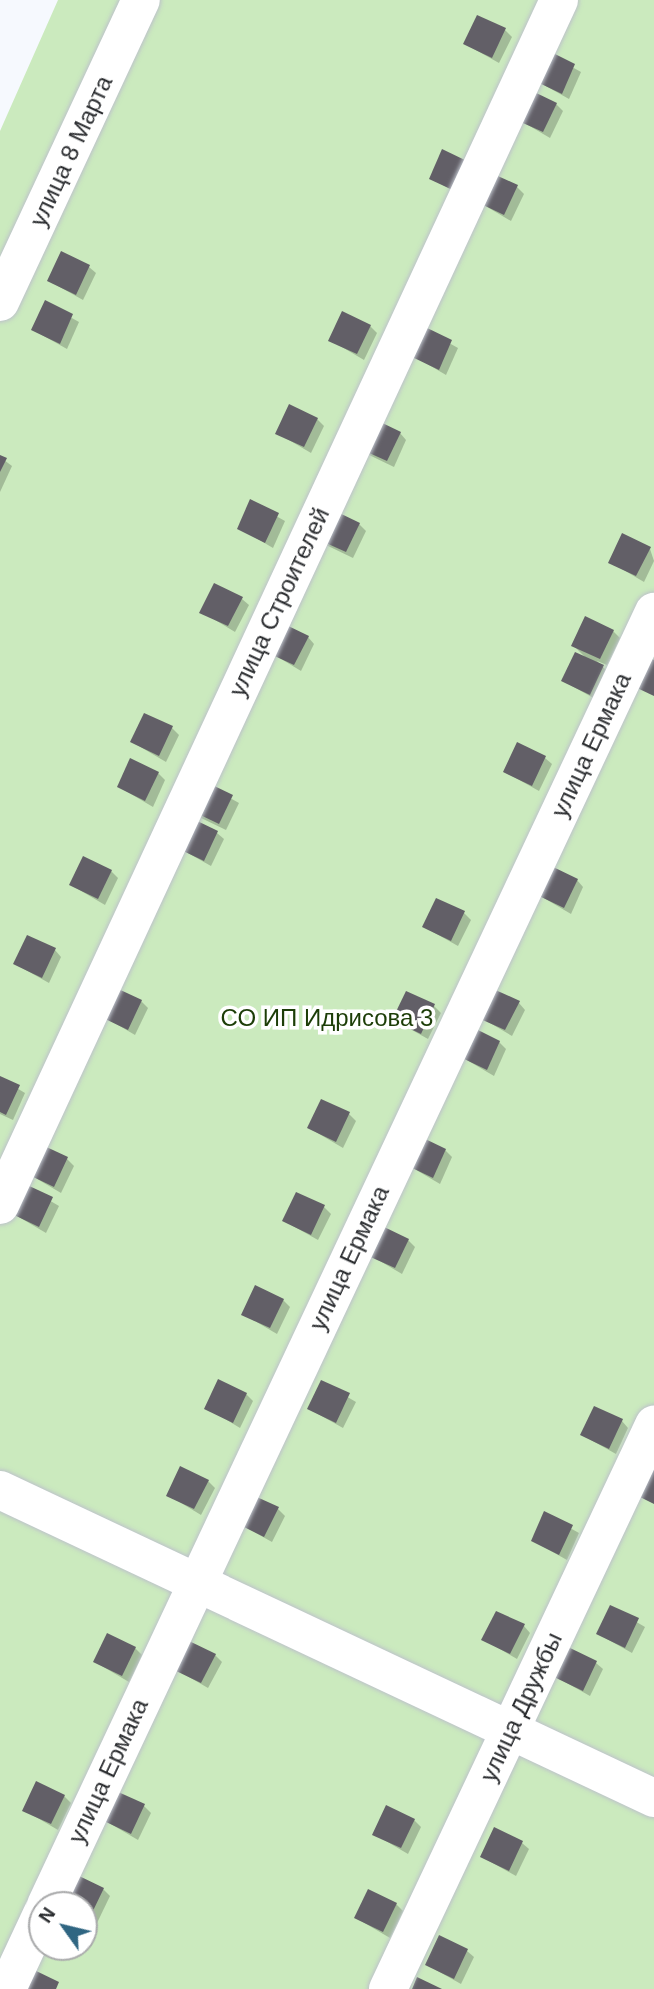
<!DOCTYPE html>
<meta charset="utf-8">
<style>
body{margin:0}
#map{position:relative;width:654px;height:1989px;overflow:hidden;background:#f6f9fe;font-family:Arial,sans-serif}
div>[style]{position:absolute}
.green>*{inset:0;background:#cbeabe}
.shadow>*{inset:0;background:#0003}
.building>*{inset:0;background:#625f67}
.roads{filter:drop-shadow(0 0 2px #bdc2ca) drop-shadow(0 0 2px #bdc2ca)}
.minor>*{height:38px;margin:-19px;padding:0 19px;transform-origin:19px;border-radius:19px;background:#fff}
span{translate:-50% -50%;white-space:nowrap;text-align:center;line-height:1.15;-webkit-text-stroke:7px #fff;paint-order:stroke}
.street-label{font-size:24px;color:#2b2d30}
.park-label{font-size:24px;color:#1c3d07}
.north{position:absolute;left:28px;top:1891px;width:70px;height:70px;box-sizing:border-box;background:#fff;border:2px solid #aaabac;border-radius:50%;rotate:304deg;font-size:19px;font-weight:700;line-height:28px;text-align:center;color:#2b2d30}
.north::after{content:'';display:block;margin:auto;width:24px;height:32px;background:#306682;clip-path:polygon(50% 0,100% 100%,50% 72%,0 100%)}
</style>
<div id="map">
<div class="green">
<i style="clip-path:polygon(evenodd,58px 0,654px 0,654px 1989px,0 1989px,0 131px,58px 0,42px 1905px,84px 1905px,84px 1947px,42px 1947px,42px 1905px)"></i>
</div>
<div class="shadow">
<i style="clip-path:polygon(505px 30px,512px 37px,499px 63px,465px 44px)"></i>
<i style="clip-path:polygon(547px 53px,581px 72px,569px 99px,535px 80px)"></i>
<i style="clip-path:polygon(556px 104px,563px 111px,550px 138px,516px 118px)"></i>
<i style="clip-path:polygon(443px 151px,465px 198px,431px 178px)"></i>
<i style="clip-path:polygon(517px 187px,524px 194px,511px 221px,477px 201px)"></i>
<i style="clip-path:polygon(89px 267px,96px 273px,83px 300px,49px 281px)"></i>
<i style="clip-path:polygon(45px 303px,79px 322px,67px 349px,33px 330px)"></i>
<i style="clip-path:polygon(370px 326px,377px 333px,364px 360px,330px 340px)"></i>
<i style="clip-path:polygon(424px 329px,458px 348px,446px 375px,412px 355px)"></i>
<i style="clip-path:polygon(317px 419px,324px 426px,311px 453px,277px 433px)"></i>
<i style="clip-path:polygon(400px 433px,406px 440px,394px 467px,367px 454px)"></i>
<i style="clip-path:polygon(0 457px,12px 466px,0 492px)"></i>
<i style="clip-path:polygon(251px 502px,285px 521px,273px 548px,239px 528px)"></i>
<i style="clip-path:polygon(359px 524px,366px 531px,353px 558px,326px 545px)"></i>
<i style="clip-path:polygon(650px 549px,654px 561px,644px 582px,610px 562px)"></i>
<i style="clip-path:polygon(242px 599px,249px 605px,235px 632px,202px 612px)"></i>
<i style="clip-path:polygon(613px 631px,620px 638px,607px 665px,597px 661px,610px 674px,597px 700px,563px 681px,586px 658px,573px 645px)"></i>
<i style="clip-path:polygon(308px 637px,314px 644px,301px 671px,268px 651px)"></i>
<i style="clip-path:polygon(172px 728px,179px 735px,166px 762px,132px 742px)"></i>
<i style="clip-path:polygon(545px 758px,552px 764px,539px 791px,505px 772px)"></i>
<i style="clip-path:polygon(158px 773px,165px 780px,153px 807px,119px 787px)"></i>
<i style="clip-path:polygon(205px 784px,239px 803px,226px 830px,199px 817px)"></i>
<i style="clip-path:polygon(217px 833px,224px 839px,211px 866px,177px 847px)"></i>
<i style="clip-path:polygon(111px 871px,118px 878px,105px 905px,71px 885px)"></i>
<i style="clip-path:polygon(577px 880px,583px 887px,571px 914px,537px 894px)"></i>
<i style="clip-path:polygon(464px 913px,471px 920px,458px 946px,424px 927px)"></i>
<i style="clip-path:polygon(55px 950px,61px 957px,49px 983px,15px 964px)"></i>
<i style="clip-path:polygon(141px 1001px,148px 1008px,135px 1035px,101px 1015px)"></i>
<i style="clip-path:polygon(519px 1003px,525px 1010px,512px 1036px,478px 1016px)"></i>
<i style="clip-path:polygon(434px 1006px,441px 1013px,428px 1039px,394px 1020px)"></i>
<i style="clip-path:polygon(499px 1042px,506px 1049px,494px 1076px,460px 1056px)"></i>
<i style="clip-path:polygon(0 1078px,25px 1093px,13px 1120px,0 1114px)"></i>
<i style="clip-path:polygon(349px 1114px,356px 1121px,343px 1148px,309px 1128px)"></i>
<i style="clip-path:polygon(445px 1150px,452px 1157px,440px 1184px,406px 1164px)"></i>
<i style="clip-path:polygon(67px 1159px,74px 1166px,61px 1193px,27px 1173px)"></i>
<i style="clip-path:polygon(25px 1186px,59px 1206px,46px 1233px,12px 1213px)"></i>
<i style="clip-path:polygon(324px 1207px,331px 1214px,318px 1240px,284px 1221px)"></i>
<i style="clip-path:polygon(408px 1240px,415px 1247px,402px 1274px,368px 1254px)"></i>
<i style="clip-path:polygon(283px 1300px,290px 1307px,277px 1334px,243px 1314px)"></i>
<i style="clip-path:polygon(322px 1382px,356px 1402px,343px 1428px,309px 1409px)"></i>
<i style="clip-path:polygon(246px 1394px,253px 1401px,240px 1428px,207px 1408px)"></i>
<i style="clip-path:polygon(622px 1421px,628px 1428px,616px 1454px,582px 1435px)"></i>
<i style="clip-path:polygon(208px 1481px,215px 1488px,201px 1515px,168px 1495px)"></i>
<i style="clip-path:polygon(278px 1509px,285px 1516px,272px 1542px,238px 1523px)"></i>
<i style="clip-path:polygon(545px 1514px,579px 1533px,567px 1560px,533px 1541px)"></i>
<i style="clip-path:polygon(611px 1607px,645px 1627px,632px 1653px,598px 1634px)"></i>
<i style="clip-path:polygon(524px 1626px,530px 1633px,517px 1659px,483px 1639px)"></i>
<i style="clip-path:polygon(135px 1648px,142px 1655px,129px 1682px,95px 1662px)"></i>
<i style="clip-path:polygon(215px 1655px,222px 1662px,208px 1688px,175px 1669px)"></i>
<i style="clip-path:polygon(596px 1663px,603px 1669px,590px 1696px,556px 1677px)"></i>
<i style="clip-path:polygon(64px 1796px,71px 1803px,58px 1830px,24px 1810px)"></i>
<i style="clip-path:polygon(144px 1806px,151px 1813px,138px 1840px,104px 1820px)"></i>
<i style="clip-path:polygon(414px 1820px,421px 1827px,408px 1854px,374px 1834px)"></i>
<i style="clip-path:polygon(522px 1843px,529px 1849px,516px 1876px,482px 1857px)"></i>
<i style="clip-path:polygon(103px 1889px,110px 1896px,97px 1923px,84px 1917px,84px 1905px)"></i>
<i style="clip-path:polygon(396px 1904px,403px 1911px,390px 1938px,356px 1918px)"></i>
<i style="clip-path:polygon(467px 1951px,474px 1957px,461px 1984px,427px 1965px)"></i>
</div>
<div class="building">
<i style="clip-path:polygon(477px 15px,506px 28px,492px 58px,463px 44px)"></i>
<i style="clip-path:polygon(547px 50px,575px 64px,562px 94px,533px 80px)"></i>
<i style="clip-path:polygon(528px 89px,557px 103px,543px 132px,514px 119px)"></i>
<i style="clip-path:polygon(442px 149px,471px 163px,457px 192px,429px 179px)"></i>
<i style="clip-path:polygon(489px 172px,518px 185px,504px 215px,475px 201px)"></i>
<i style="clip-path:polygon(61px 251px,90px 265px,76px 295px,47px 281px)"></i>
<i style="clip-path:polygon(45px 300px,73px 314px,60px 344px,31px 330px)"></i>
<i style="clip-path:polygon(342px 311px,371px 325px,357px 354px,328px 341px)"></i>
<i style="clip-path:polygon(423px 326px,452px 340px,439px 370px,410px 356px)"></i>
<i style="clip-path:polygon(289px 404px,318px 418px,304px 447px,275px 434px)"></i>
<i style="clip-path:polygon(372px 418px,401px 432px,387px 461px,358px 448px)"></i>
<i style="clip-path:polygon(0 455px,7px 458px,0 472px)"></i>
<i style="clip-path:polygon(250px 499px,279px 513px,265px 543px,237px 529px)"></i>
<i style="clip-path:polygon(331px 509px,360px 523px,346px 552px,317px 539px)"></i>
<i style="clip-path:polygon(622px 533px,651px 547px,636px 576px,608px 563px)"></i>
<i style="clip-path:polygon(214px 583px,243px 597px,228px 626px,199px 613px)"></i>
<i style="clip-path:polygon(585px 616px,614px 630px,600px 659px,571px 646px)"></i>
<i style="clip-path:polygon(280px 622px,309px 636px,294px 665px,266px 652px)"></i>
<i style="clip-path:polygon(575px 652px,604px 665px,590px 695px,561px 681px)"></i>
<i style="clip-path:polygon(649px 657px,654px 660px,654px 696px,635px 687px)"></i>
<i style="clip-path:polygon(144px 713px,173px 726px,159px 756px,130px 742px)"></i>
<i style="clip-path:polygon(517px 742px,546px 756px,532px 786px,503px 772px)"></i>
<i style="clip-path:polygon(130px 758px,159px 772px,145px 801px,117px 787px)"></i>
<i style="clip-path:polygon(204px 781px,233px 795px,219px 824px,190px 810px)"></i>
<i style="clip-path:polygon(189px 817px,218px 831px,204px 861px,175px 847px)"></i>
<i style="clip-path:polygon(83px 856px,112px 870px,98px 899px,69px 885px)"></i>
<i style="clip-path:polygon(549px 865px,578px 879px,564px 908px,535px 894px)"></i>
<i style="clip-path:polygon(436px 898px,465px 911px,451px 941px,422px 927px)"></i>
<i style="clip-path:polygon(27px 935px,56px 948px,42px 978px,13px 964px)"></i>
<i style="clip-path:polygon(114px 987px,142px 1000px,128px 1030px,99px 1016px)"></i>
<i style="clip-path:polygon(491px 988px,520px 1001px,505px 1030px,476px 1017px)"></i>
<i style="clip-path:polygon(406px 991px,435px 1004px,421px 1034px,392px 1020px)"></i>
<i style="clip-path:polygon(472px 1027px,500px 1041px,487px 1070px,458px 1056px)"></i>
<i style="clip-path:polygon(0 1076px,20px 1085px,6px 1115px,0 1112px)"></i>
<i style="clip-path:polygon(321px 1099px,350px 1112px,336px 1142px,307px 1128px)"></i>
<i style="clip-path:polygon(417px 1135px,446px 1149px,433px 1178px,404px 1164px)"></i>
<i style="clip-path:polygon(40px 1144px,68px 1157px,54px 1187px,25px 1173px)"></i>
<i style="clip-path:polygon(25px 1184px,53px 1197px,39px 1227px,10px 1213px)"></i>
<i style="clip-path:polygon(296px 1192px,325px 1205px,311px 1235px,282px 1221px)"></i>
<i style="clip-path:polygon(380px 1225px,409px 1239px,395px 1268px,366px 1255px)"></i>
<i style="clip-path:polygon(255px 1285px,284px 1299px,270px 1328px,241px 1315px)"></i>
<i style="clip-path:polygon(218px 1379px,247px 1393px,233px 1423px,204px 1409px)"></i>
<i style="clip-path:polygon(321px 1380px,350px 1393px,336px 1423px,307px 1409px)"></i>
<i style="clip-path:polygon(594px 1406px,623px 1419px,609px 1449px,580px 1435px)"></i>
<i style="clip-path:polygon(180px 1466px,209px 1480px,194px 1509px,166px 1496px)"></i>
<i style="clip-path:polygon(654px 1467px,654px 1504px,640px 1497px)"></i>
<i style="clip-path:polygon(250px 1494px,279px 1507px,264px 1537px,236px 1523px)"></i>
<i style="clip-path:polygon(544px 1511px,573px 1525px,559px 1555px,531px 1541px)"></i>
<i style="clip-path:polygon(610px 1605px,639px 1618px,625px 1648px,596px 1634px)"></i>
<i style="clip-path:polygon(496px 1611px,525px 1624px,510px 1654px,481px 1640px)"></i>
<i style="clip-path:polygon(107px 1633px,136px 1647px,122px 1676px,93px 1662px)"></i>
<i style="clip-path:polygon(187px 1640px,216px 1654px,201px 1683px,172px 1669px)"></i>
<i style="clip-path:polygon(568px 1647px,597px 1661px,583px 1691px,554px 1677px)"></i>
<i style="clip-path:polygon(36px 1781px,65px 1795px,51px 1824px,22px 1811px)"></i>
<i style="clip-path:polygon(116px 1791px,145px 1804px,131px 1834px,102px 1820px)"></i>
<i style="clip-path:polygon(386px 1805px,415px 1819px,401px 1848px,372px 1835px)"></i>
<i style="clip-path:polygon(494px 1827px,523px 1841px,509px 1871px,480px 1857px)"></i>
<i style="clip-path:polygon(75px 1874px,104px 1888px,90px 1917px,84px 1905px,64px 1905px)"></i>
<i style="clip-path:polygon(368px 1889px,397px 1903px,383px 1932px,354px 1918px)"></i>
<i style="clip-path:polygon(439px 1935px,468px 1949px,454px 1979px,425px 1965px)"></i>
<i style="clip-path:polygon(30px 1968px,59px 1982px,56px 1989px,21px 1989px)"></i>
<i style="clip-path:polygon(417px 1977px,442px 1989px,412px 1989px)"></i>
</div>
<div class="roads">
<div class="minor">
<i style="left:0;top:302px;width:333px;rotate:-65deg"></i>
<i style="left:0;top:1205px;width:1328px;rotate:-65.11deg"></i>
<i style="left:0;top:1490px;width:723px;rotate:25.22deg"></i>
<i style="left:46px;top:1905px;width:1429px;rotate:-64.82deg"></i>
<i style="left:7px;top:1989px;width:83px;rotate:-65deg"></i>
<i style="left:388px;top:1989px;width:624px;rotate:-64.75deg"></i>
</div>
</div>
<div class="street-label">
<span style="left:71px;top:151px;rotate:-65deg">улица 8 Марта</span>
<span style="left:279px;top:602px;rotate:-65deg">улица Строителей</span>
<span style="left:591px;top:745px;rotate:-65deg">улица Ермака</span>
<span style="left:349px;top:1258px;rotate:-65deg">улица Ермака</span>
<span style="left:521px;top:1707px;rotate:-65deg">улица Дружбы</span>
<span style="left:108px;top:1771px;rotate:-65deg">улица Ермака</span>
</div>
<div class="park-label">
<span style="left:327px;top:1018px">СО ИП Идрисова 3</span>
</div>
<div class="north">N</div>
</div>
